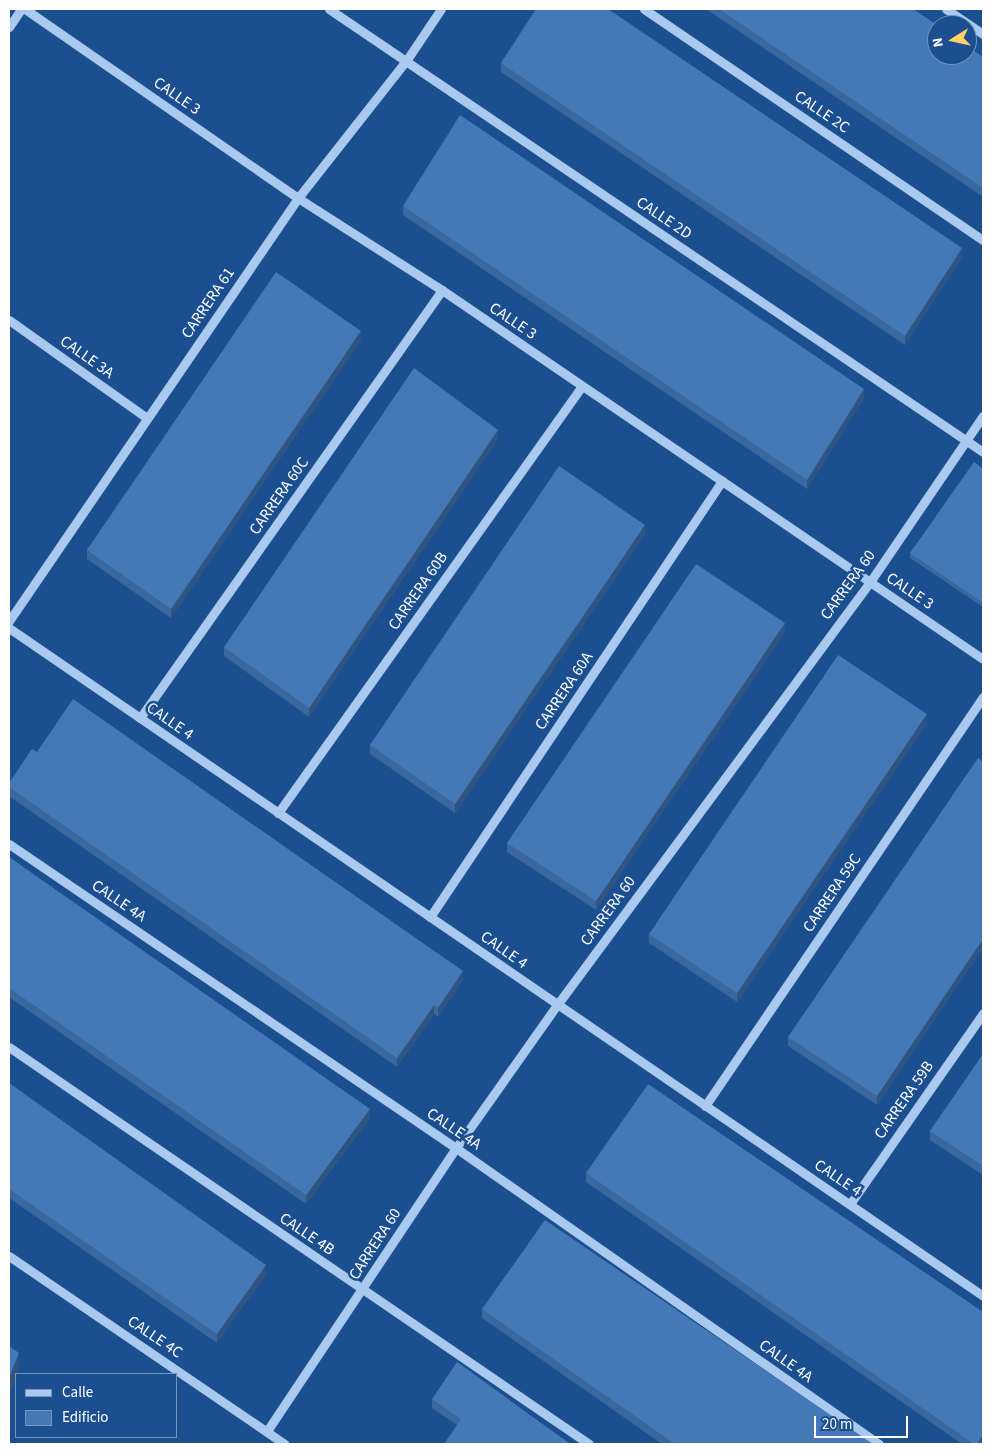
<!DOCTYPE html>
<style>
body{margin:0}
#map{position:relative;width:992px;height:1453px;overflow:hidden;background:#1b4f8f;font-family:"Source Sans 3",sans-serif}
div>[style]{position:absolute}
.minor>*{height:9px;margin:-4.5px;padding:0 4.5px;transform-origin:4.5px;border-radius:4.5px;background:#a9c9ee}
.wall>*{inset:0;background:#3a679d}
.shaded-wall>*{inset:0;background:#305480}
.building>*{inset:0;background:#4478b7}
span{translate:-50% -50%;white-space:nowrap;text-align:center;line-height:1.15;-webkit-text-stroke:5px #1b4f8f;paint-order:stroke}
.street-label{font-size:16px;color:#fff}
.frame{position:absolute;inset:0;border:10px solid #fff;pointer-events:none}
.legend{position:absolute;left:15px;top:1373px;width:162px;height:65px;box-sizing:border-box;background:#1b4f8f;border:1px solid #7695bc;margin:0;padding:6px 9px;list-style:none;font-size:15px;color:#fff}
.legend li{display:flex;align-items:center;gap:10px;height:25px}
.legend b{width:25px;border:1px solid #7695bc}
.north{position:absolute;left:927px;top:15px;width:50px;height:50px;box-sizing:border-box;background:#1b4f8f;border:1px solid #7695bc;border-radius:50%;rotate:260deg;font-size:14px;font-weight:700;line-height:20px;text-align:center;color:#fff}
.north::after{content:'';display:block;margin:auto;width:18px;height:22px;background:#ffd166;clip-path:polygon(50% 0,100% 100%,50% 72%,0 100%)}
.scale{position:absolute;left:814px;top:1416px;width:94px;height:22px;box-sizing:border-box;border:2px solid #fff;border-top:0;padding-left:6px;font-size:15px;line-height:18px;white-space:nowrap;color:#fff;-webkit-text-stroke:4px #1b4f8f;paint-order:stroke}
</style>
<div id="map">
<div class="minor">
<i style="left:25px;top:9px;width:332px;rotate:34.7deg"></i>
<i style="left:298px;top:198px;width:171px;rotate:32.6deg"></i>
<i style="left:442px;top:290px;width:655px;rotate:34.3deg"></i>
<i style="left:329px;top:9px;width:790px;rotate:34.11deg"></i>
<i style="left:644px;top:9px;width:410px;rotate:34.3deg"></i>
<i style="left:946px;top:9px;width:45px;rotate:34deg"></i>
<i style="left:9px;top:27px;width:22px;rotate:-56deg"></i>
<i style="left:9px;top:320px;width:169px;rotate:35.4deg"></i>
<i style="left:9px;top:621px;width:512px;rotate:-55.66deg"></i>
<i style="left:298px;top:198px;width:174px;rotate:-51.8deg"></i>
<i style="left:406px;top:61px;width:63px;rotate:-56.1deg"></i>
<i style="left:9px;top:628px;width:1181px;rotate:34.44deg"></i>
<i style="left:140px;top:718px;width:524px;rotate:-54.79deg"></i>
<i style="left:278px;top:813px;width:524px;rotate:-54.55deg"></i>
<i style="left:9px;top:844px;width:541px;rotate:34.22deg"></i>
<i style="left:456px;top:1148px;width:516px;rotate:34.98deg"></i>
<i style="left:430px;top:917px;width:525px;rotate:-56.19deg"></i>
<i style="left:9px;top:1047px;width:703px;rotate:34.39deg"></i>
<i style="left:705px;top:1106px;width:495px;rotate:-55.8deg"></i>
<i style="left:850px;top:1204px;width:233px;rotate:-55.1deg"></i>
<i style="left:9px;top:1256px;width:334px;rotate:34.3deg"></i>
<i style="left:267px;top:1431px;width:340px;rotate:-56.3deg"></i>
<i style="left:456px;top:1148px;width:175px;rotate:-54.8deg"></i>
<i style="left:557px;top:1005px;width:526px;rotate:-53.5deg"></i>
<i style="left:870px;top:582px;width:201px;rotate:-55.8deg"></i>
</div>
<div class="wall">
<i style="clip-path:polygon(706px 9px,913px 9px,983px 57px,983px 197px)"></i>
<i style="clip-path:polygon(501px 63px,962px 257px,905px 345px,501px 72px)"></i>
<i style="clip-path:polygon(403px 206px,864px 398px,807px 489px,403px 215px)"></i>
<i style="clip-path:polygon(361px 340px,171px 618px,87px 559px,87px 550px)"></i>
<i style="clip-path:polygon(498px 439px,309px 717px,224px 656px,224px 647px)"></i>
<i style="clip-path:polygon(983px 469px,983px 607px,910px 558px,910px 553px)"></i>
<i style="clip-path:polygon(645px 534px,455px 813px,370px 754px,370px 745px)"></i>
<i style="clip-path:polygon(785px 632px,596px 910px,507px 852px,507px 843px)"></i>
<i style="clip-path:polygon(927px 723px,737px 1002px,649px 943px,649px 934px)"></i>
<i style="clip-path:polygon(37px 752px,463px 980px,438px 1017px,434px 1014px,397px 1067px,9px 796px,9px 783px)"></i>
<i style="clip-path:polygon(983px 762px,983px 948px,877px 1105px,788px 1046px,788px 1037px)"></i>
<i style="clip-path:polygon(9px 857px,370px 1118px,306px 1204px,9px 997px)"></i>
<i style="clip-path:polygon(983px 1054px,983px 1175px,930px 1140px,930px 1131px)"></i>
<i style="clip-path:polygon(9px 1083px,266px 1274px,217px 1343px,9px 1198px)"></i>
<i style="clip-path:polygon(586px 1173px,983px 1444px,962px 1444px,586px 1182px)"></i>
<i style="clip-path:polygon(482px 1309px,873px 1444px,662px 1444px,482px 1318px)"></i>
<i style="clip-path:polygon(432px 1399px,572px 1444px,457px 1425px,432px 1408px)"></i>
</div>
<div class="shaded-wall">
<i style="clip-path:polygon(962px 248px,962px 257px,905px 345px,905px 336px)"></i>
<i style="clip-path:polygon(361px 331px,361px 340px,171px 618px,171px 609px)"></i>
<i style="clip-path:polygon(864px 389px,864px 398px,807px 489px,807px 480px)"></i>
<i style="clip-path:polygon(498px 430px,498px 439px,309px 717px,309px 708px)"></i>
<i style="clip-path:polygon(645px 525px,645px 534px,455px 813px,455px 804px)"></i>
<i style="clip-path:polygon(785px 623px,785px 632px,596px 910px,596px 901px)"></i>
<i style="clip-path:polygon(927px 714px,927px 723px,737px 1002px,737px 993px)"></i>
<i style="clip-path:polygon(983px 939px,983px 948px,877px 1105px,877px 1096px)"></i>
<i style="clip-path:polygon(463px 971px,463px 980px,438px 1017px,438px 1008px)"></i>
<i style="clip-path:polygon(434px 1005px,434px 1014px,397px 1067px,397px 1058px)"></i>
<i style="clip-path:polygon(370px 1109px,370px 1118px,306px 1204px,306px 1195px)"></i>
<i style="clip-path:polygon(266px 1265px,266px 1274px,217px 1343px,217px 1334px)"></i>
<i style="clip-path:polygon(19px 1353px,19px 1370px,17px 1374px,16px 1374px,16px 1377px,9px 1394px,9px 1378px)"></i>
<i style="clip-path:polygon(983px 1435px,983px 1444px,977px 1444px)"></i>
</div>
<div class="building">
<i style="clip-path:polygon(536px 9px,608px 9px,962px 248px,905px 336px,501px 63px)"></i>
<i style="clip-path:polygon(719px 9px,913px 9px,937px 25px,937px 55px,967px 55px,967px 46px,983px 57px,983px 188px)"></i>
<i style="clip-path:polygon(460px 115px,864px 389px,807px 480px,403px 206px)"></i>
<i style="clip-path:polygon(276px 272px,361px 331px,171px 609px,87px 550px)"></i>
<i style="clip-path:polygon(414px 368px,498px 430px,309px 708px,224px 647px)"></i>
<i style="clip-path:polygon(974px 462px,983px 469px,983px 603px,910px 553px)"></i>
<i style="clip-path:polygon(559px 466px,645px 525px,455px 804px,370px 745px)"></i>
<i style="clip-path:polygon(696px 564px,785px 623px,596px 901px,507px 843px)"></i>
<i style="clip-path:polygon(838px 655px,927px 714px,737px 993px,649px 934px)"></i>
<i style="clip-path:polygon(73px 699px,463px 971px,438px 1008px,434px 1005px,397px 1058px,9px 787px,9px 783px,32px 749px,37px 752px)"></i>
<i style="clip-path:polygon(978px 758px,983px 762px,983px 939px,877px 1096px,788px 1037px)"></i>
<i style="clip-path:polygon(9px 857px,370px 1109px,306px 1195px,9px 988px)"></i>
<i style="clip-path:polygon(983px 1054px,983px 1166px,930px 1131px)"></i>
<i style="clip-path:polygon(9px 1083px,266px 1265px,217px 1334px,9px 1189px)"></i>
<i style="clip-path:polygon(648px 1084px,983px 1312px,983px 1435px,977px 1444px,974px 1444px,586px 1173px)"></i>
<i style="clip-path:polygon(545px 1220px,873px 1444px,675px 1444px,482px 1309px)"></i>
<i style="clip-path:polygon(9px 1346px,19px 1353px,9px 1378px)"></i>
<i style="clip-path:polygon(457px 1362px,569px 1443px,572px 1444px,444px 1444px,461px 1419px,432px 1399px)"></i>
</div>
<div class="street-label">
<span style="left:177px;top:96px;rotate:35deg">CALLE 3</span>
<span style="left:822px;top:112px;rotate:34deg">CALLE 2C</span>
<span style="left:664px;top:218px;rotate:34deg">CALLE 2D</span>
<span style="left:208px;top:303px;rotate:-56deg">CARRERA 61</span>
<span style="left:513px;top:321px;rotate:34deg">CALLE 3</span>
<span style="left:87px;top:357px;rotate:35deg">CALLE 3A</span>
<span style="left:279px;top:496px;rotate:-55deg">CARRERA 60C</span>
<span style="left:848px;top:585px;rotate:-54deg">CARRERA 60</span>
<span style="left:418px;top:591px;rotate:-55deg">CARRERA 60B</span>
<span style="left:910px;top:591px;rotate:34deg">CALLE 3</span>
<span style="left:564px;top:691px;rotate:-56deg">CARRERA 60A</span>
<span style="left:170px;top:721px;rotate:35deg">CALLE 4</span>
<span style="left:832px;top:893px;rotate:-56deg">CARRERA 59C</span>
<span style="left:119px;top:901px;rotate:34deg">CALLE 4A</span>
<span style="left:608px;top:911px;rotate:-54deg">CARRERA 60</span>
<span style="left:504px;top:950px;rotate:35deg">CALLE 4</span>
<span style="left:904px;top:1100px;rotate:-55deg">CARRERA 59B</span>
<span style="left:454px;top:1129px;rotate:34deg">CALLE 4A</span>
<span style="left:838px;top:1178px;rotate:34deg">CALLE 4</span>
<span style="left:307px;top:1234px;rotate:34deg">CALLE 4B</span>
<span style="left:375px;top:1244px;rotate:-57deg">CARRERA 60</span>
<span style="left:155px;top:1337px;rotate:34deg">CALLE 4C</span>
<span style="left:786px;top:1361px;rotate:35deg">CALLE 4A</span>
</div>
<div class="frame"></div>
<ul class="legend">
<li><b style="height:6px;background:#a9c9ee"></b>Calle</li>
<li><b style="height:14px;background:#4478b7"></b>Edificio</li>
</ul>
<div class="north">N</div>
<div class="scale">20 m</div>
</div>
